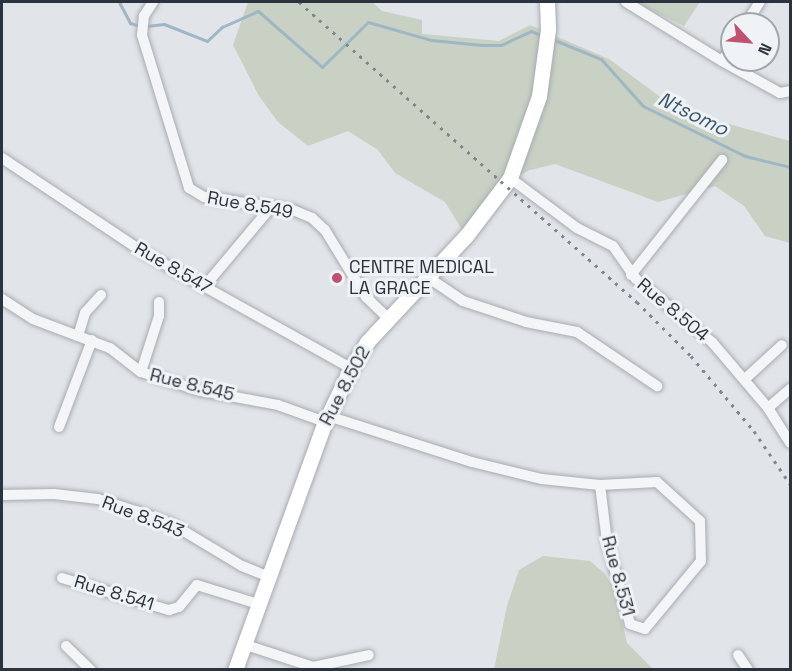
<!DOCTYPE html>
<style>
body{margin:0}
#map{position:relative;width:792px;height:671px;overflow:hidden;background:#e1e4e8;font-family:"Space Grotesk",sans-serif}
div>[style]{position:absolute}
.green>*{inset:0;background:#c8d1c3}
.stream>*{height:3px;margin:-1.5px;padding:0 1.5px;transform-origin:1.5px;border-radius:1.5px;background:#9fb6c5}
.roads{filter:drop-shadow(0 0 2px #a7acb2) drop-shadow(0 0 2px #a7acb2)}
.street>*{height:10px;margin:-5px;padding:0 5px;transform-origin:5px;border-radius:5px;background:#f3f5f7}
.secondary>*{height:15px;margin:-7.5px;padding:0 7.5px;transform-origin:7.5px;border-radius:7.5px;background:#fff}
.rail>*{height:3px;margin-top:-1.5px;transform-origin:0;background:repeating-linear-gradient(90deg,#7c8690 0 3px,transparent 0 9px)}
.dots>*{width:16px;height:16px;translate:-50% -50%;box-sizing:border-box;border:3px solid #f0f3f6;border-radius:50%}
span{translate:-50% -50%;white-space:nowrap;text-align:center;line-height:1.15;-webkit-text-stroke:6px #f0f3f6;paint-order:stroke}
.street-label{font-size:18px;color:#2b343e}
.poi-label{font-size:18px;color:#2b343e}
.left{translate:0 -50%;text-align:left}
.water-label{font-size:20px;color:#39576e;font-style:italic}
.frame{position:absolute;inset:0;border:3px solid #2b343e;pointer-events:none}
.north{position:absolute;left:720px;top:12px;width:60px;height:60px;box-sizing:border-box;background:#f0f3f6;border:2px solid #a1a7ac;border-radius:50%;rotate:116deg;font-size:16px;font-weight:700;line-height:24px;text-align:center;color:#2b343e}
.north::after{content:'';display:block;margin:auto;width:21px;height:27px;background:#c15170;clip-path:polygon(50% 0,100% 100%,50% 72%,0 100%)}
</style>
<div id="map">
<div class="green">
<i style="clip-path:polygon(248px 2px,372px 2px,382px 11px,422px 20px,422px 34px,499px 41px,530px 25px,609px 59px,678px 110px,790px 141px,790px 243px,765px 236px,744px 206px,715px 186px,658px 202px,555px 164px,530px 170px,508px 181px,466px 236px,445px 202px,395px 173px,378px 150px,348px 131px,308px 146px,278px 122px,259px 96px,233px 45px)"></i>
<i style="clip-path:polygon(634px 2px,700px 2px,684px 26px)"></i>
<i style="clip-path:polygon(543px 556px,590px 561px,605px 574px,615px 591px,627px 643px,653px 669px,494px 669px,507px 606px,519px 570px)"></i>
</div>
<div class="stream">
<i style="left:119px;top:2px;width:24px;rotate:62deg"></i>
<i style="left:130px;top:23px;width:10px;rotate:17deg"></i>
<i style="left:147px;top:26px;width:17px;rotate:-7deg"></i>
<i style="left:164px;top:24px;width:46px;rotate:21.6deg"></i>
<i style="left:207px;top:41px;width:21px;rotate:-43deg"></i>
<i style="left:222px;top:27px;width:39px;rotate:-24deg"></i>
<i style="left:258px;top:11px;width:85px;rotate:41.2deg"></i>
<i style="left:322px;top:67px;width:64px;rotate:-44.4deg"></i>
<i style="left:368px;top:22px;width:66px;rotate:15.9deg"></i>
<i style="left:431px;top:40px;width:51px;rotate:5.6deg"></i>
<i style="left:482px;top:45px;width:19px"></i>
<i style="left:501px;top:45px;width:33px;rotate:-25deg"></i>
<i style="left:531px;top:31px;width:13px;rotate:23deg"></i>
<i style="left:552px;top:39px;width:53px;rotate:22.2deg"></i>
<i style="left:601px;top:59px;width:63px;rotate:48.2deg"></i>
<i style="left:643px;top:106px;width:114px;rotate:26.1deg"></i>
<i style="left:745px;top:156px;width:46px;rotate:13.7deg"></i>
</div>
<div class="roads">
<div class="street">
<i style="left:153px;top:2px;width:17px;rotate:123deg"></i>
<i style="left:144px;top:16px;width:19px;rotate:96deg"></i>
<i style="left:142px;top:35px;width:160px;rotate:72.9deg"></i>
<i style="left:189px;top:188px;width:17px;rotate:31deg"></i>
<i style="left:204px;top:197px;width:90px;rotate:8.3deg"></i>
<i style="left:293px;top:210px;width:21px;rotate:23deg"></i>
<i style="left:312px;top:218px;width:18px;rotate:43deg"></i>
<i style="left:325px;top:230px;width:79px;rotate:58.5deg"></i>
<i style="left:366px;top:297px;width:30px;rotate:44deg"></i>
<i style="left:626px;top:2px;width:113px;rotate:31.6deg"></i>
<i style="left:722px;top:61px;width:66px;rotate:28.9deg"></i>
<i style="left:780px;top:93px;width:10px;rotate:-11deg"></i>
<i style="left:746px;top:24px;width:26px;rotate:-58deg"></i>
<i style="left:722px;top:61px;width:18px;rotate:-56deg"></i>
<i style="left:2px;top:158px;width:173px;rotate:33.7deg"></i>
<i style="left:146px;top:254px;width:235px;rotate:29.1deg"></i>
<i style="left:510px;top:178px;width:84px;rotate:36.7deg"></i>
<i style="left:577px;top:228px;width:40px;rotate:26.6deg"></i>
<i style="left:613px;top:246px;width:40px;rotate:55.1deg"></i>
<i style="left:636px;top:279px;width:99px;rotate:39.7deg"></i>
<i style="left:712px;top:342px;width:87px;rotate:49.7deg"></i>
<i style="left:768px;top:408px;width:41px;rotate:57.8deg"></i>
<i style="left:631px;top:275px;width:147px;rotate:-51.6deg"></i>
<i style="left:429px;top:278px;width:41px;rotate:34.1deg"></i>
<i style="left:463px;top:301px;width:66px;rotate:18.4deg"></i>
<i style="left:526px;top:322px;width:52px;rotate:11.1deg"></i>
<i style="left:577px;top:332px;width:97px;rotate:34deg"></i>
<i style="left:204px;top:287px;width:106px;rotate:-50deg"></i>
<i style="left:101px;top:295px;width:24px;rotate:132deg"></i>
<i style="left:85px;top:313px;width:24px;rotate:107deg"></i>
<i style="left:78px;top:336px;width:34px;rotate:21deg"></i>
<i style="left:110px;top:348px;width:39px;rotate:38deg"></i>
<i style="left:141px;top:372px;width:59px;rotate:17.8deg"></i>
<i style="left:197px;top:390px;width:82px;rotate:10.5deg"></i>
<i style="left:278px;top:405px;width:50px;rotate:19.9deg"></i>
<i style="left:2px;top:299px;width:37px;rotate:33deg"></i>
<i style="left:33px;top:319px;width:48px;rotate:20.7deg"></i>
<i style="left:141px;top:372px;width:59px;rotate:-72.2deg"></i>
<i style="left:159px;top:316px;width:14px;rotate:-90deg"></i>
<i style="left:745px;top:379px;width:50px;rotate:-42.6deg"></i>
<i style="left:768px;top:408px;width:29px;rotate:-41deg"></i>
<i style="left:328px;top:416px;width:151px;rotate:17.7deg"></i>
<i style="left:472px;top:462px;width:72px;rotate:13.7deg"></i>
<i style="left:542px;top:479px;width:58px;rotate:5.9deg"></i>
<i style="left:600px;top:485px;width:57px;rotate:-3deg"></i>
<i style="left:657px;top:482px;width:58px;rotate:42.2deg"></i>
<i style="left:700px;top:521px;width:40px;rotate:88.6deg"></i>
<i style="left:701px;top:561px;width:88px;rotate:129.5deg"></i>
<i style="left:645px;top:629px;width:16px;rotate:-162deg"></i>
<i style="left:630px;top:624px;width:85px;rotate:-105.7deg"></i>
<i style="left:607px;top:542px;width:57px;rotate:-97deg"></i>
<i style="left:59px;top:427px;width:93px;rotate:-69.2deg"></i>
<i style="left:2px;top:495px;width:52px;rotate:-1.1deg"></i>
<i style="left:54px;top:494px;width:44px;rotate:6.5deg"></i>
<i style="left:98px;top:499px;width:40px;rotate:18deg"></i>
<i style="left:136px;top:511px;width:38px;rotate:20deg"></i>
<i style="left:172px;top:524px;width:82px;rotate:31deg"></i>
<i style="left:242px;top:566px;width:27px;rotate:22deg"></i>
<i style="left:62px;top:578px;width:112px;rotate:16.7deg"></i>
<i style="left:169px;top:610px;width:10px;rotate:-17deg"></i>
<i style="left:179px;top:607px;width:28px;rotate:-51deg"></i>
<i style="left:197px;top:585px;width:64px;rotate:17.3deg"></i>
<i style="left:243px;top:644px;width:74px;rotate:18.2deg"></i>
<i style="left:313px;top:667px;width:57px;rotate:-12.1deg"></i>
<i style="left:66px;top:646px;width:35px;rotate:44deg"></i>
<i style="left:738px;top:655px;width:18px;rotate:56deg"></i>
</div>
<div class="secondary">
<i style="left:235px;top:670px;width:264px;rotate:-70.1deg"></i>
<i style="left:325px;top:422px;width:60px;rotate:-64.3deg"></i>
<i style="left:351px;top:368px;width:31px;rotate:-58deg"></i>
<i style="left:367px;top:342px;width:145px;rotate:-47deg"></i>
<i style="left:466px;top:236px;width:73px;rotate:-52.8deg"></i>
<i style="left:510px;top:178px;width:87px;rotate:-70.5deg"></i>
<i style="left:539px;top:96px;width:68px;rotate:-82.3deg"></i>
<i style="left:548px;top:29px;width:27px;rotate:-92deg"></i>
</div>
</div>
<div class="rail">
<i style="left:299px;top:2px;width:452px;rotate:41.6deg"></i>
<i style="left:637px;top:302px;width:76px;rotate:45deg"></i>
<i style="left:691px;top:356px;width:98px;rotate:50deg"></i>
<i style="left:754px;top:431px;width:64px;rotate:55.8deg"></i>
</div>
<div class="dots">
<i style="left:337px;top:278px;background:#c15170"></i>
</div>
<div class="street-label">
<span style="left:250px;top:205px;rotate:10deg">Rue 8.549</span>
<span style="left:173px;top:268px;rotate:30deg">Rue 8.547</span>
<span style="left:673px;top:310px;rotate:40deg">Rue 8.504</span>
<span style="left:192px;top:385px;rotate:14deg">Rue 8.545</span>
<span style="left:345px;top:386px;rotate:-62deg">Rue 8.502</span>
<span style="left:143px;top:517px;rotate:21deg">Rue 8.543</span>
<span style="left:618px;top:576px;rotate:75deg">Rue 8.531</span>
<span style="left:114px;top:593px;rotate:17deg">Rue 8.541</span>
</div>
<div class="poi-label">
<span class="left" style="left:349px;top:278px">CENTRE MEDICAL<br>LA GRACE</span>
</div>
<div class="water-label">
<span style="left:693px;top:114px;rotate:26deg">Ntsomo</span>
</div>
<div class="frame"></div>
<div class="north">N</div>
</div>
